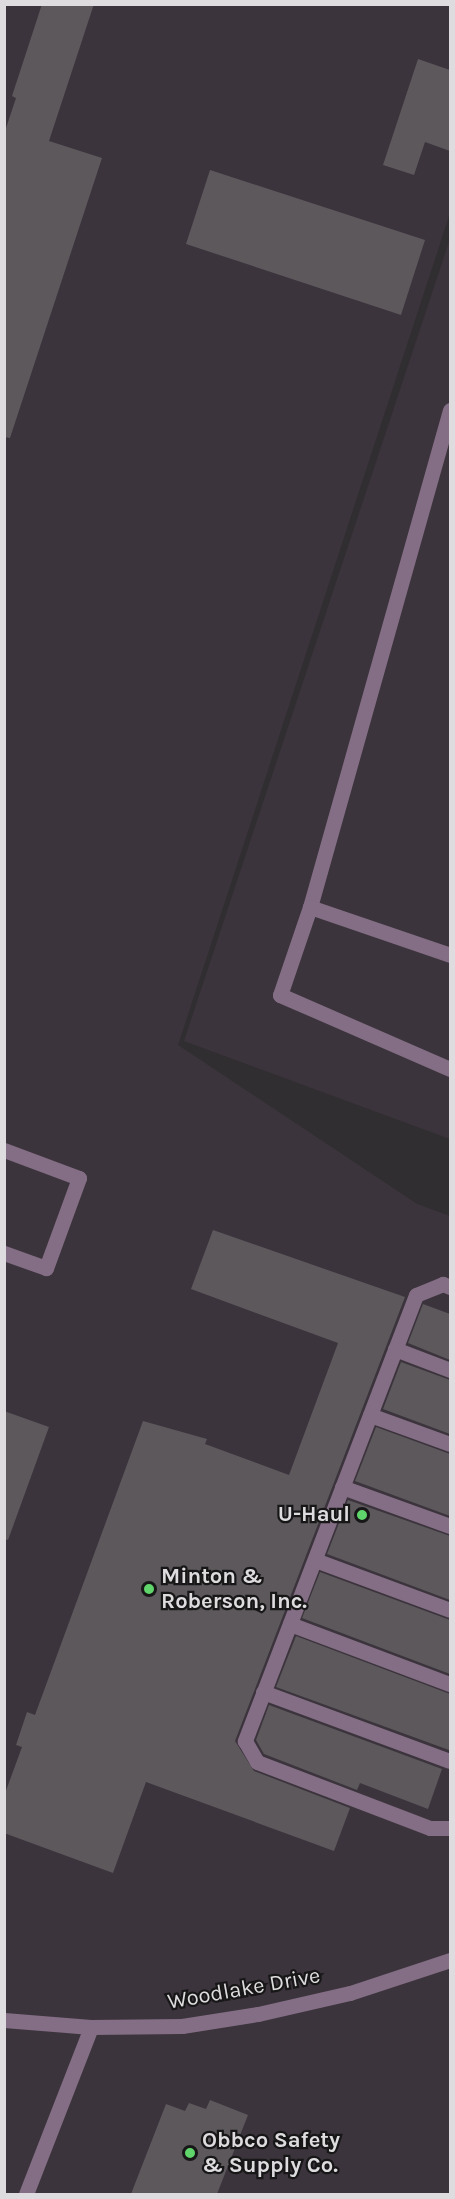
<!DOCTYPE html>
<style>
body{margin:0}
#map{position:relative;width:455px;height:2199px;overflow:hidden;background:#312e31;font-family:Karla,sans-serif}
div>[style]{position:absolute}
.built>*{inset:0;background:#3c343c}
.building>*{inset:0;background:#5c585c}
.minor>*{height:15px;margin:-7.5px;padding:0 7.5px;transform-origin:7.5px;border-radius:7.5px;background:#846e85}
.dots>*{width:16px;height:16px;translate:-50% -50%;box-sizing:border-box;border:3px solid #181718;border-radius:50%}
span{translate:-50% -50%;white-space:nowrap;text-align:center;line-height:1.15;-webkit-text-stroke:4.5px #181718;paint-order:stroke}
.poi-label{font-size:22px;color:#dedcde;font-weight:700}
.right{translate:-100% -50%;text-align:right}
.left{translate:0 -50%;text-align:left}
.street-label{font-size:22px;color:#dedcde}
.frame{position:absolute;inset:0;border:6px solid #dedcde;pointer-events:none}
</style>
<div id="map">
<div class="built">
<i style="clip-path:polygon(5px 5px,450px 5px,450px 213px,178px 1045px,417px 1204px,450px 1216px,450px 2194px,5px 2194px)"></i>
<i style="clip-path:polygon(450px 239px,450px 1139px,184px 1041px)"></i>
</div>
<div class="building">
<i style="clip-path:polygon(42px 4px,94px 4px,49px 141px,102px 158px,10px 438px,4px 437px,4px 134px,16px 98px,12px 96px)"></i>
<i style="clip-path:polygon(418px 59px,450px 70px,450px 151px,425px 142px,414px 175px,383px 165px)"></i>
<i style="clip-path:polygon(210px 170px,425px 240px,401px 315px,186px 244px)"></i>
<i style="clip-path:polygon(213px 1230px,405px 1297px,235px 1741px,254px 1771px,350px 1808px,334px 1851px,146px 1782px,113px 1873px,4px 1833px,4px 1796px,22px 1747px,16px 1745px,27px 1712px,35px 1715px,143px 1421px,207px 1439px,205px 1444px,289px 1475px,338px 1343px,191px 1289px)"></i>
<i style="clip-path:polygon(423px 1304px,450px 1314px,450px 1360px,408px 1343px)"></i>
<i style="clip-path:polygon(401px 1362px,450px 1380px,450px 1434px,383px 1409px)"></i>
<i style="clip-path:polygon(4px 1411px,49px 1427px,8px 1540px,4px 1539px)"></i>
<i style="clip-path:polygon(376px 1427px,450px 1454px,450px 1516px,355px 1481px)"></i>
<i style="clip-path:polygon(348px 1500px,450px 1536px,450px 1600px,327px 1554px)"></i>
<i style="clip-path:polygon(320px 1572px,450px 1620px,450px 1674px,302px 1618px)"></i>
<i style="clip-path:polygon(296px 1636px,450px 1694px,449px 1750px,276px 1687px)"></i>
<i style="clip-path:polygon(269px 1705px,442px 1769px,428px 1809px,360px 1783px,357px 1790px,264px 1754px,256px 1740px)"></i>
<i style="clip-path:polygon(210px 2100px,248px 2115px,217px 2194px,131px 2194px,166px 2104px,185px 2111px,189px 2103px,206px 2109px)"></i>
</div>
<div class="minor">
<i style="left:450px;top:410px;width:516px;rotate:105.73deg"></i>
<i style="left:310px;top:907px;width:148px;rotate:18.9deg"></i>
<i style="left:310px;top:907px;width:93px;rotate:108.8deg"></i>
<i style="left:280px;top:995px;width:185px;rotate:23.5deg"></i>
<i style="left:4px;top:1150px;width:80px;rotate:20.5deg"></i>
<i style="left:79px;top:1178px;width:96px;rotate:110.1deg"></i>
<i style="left:46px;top:1268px;width:45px;rotate:-160.3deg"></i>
<i style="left:450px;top:1287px;width:8px;rotate:-157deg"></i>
<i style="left:443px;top:1284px;width:29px;rotate:158deg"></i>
<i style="left:416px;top:1295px;width:478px;rotate:111deg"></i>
<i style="left:245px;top:1741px;width:24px;rotate:60deg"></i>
<i style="left:257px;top:1762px;width:185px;rotate:20.9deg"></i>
<i style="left:430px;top:1828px;width:20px"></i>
<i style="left:395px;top:1349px;width:59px;rotate:20.9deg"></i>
<i style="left:370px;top:1415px;width:85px;rotate:19.9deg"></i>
<i style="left:342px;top:1487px;width:115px;rotate:19.9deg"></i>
<i style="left:315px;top:1560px;width:144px;rotate:20.3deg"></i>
<i style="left:290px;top:1624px;width:171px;rotate:20.6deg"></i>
<i style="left:263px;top:1692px;width:199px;rotate:20.3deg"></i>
<i style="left:4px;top:2020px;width:87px;rotate:4.6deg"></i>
<i style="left:91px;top:2027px;width:91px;rotate:-0.6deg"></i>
<i style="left:182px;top:2026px;width:77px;rotate:-9deg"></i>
<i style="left:258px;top:2014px;width:94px;rotate:-12.9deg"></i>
<i style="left:350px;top:1993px;width:105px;rotate:-18.3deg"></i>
<i style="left:26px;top:2194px;width:179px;rotate:-68.7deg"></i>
</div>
<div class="dots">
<i style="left:362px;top:1515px;background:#60d56b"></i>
<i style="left:149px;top:1589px;background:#60d56b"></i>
<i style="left:190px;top:2153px;background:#60d56b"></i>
</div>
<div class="poi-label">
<span class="right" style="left:350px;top:1515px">U-Haul</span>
<span class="left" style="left:161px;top:1589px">Minton &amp;<br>Roberson, Inc.</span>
<span class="left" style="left:202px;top:2153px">Obbco Safety<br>&amp; Supply Co.</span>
</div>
<div class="street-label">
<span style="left:244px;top:1989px;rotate:-10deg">Woodlake Drive</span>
</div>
<div class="frame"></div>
</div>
